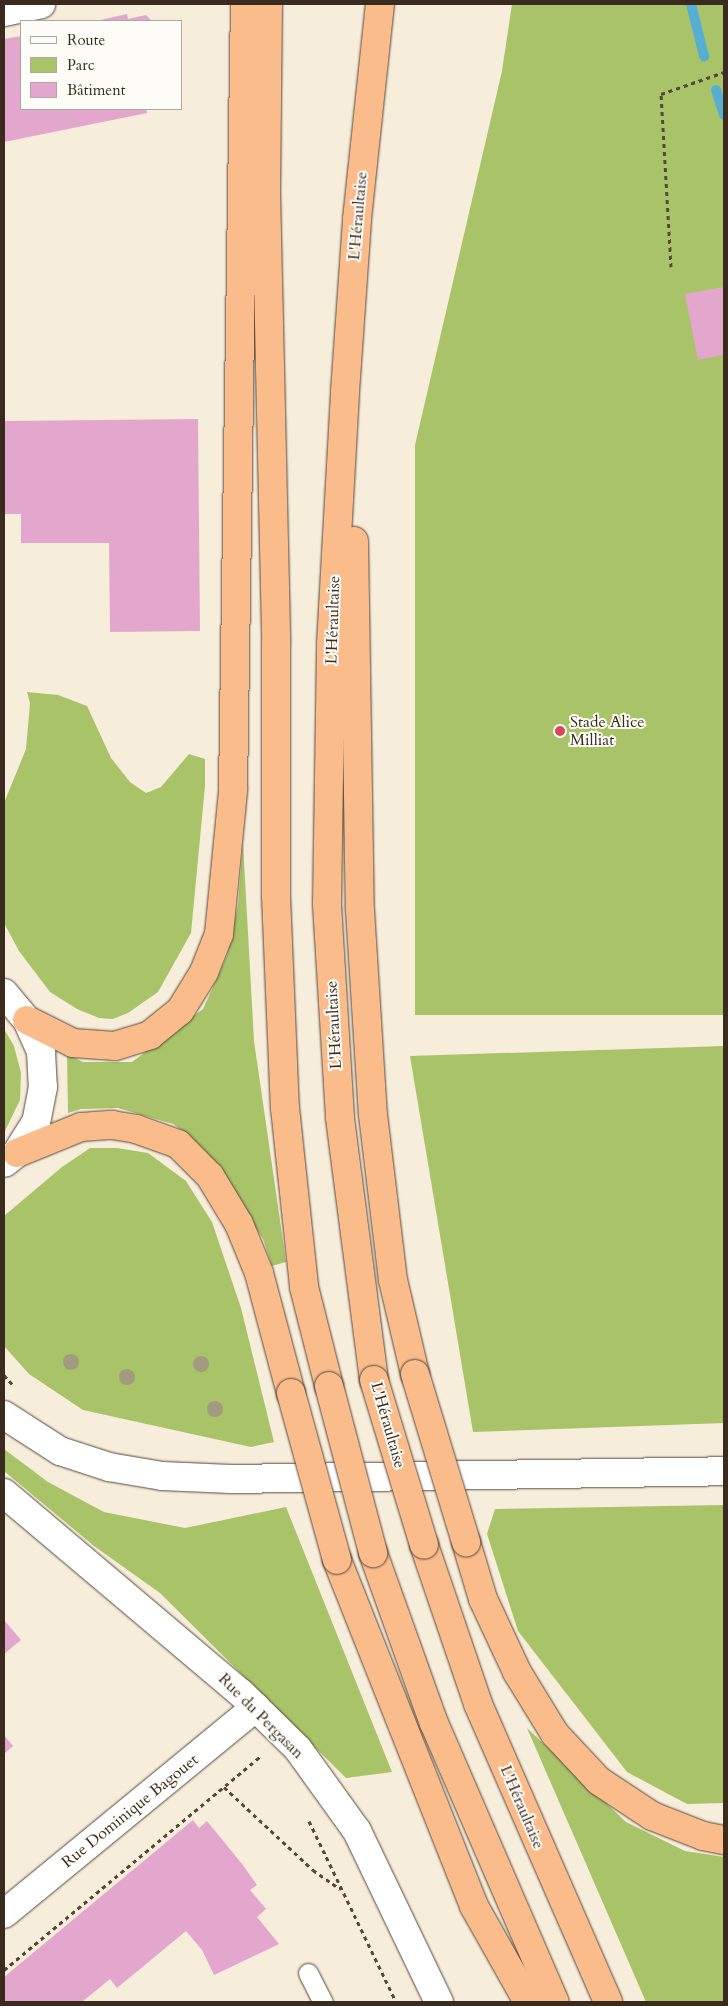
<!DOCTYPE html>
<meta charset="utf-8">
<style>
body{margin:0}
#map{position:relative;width:728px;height:2006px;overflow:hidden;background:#f7eddb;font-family:Cardo,serif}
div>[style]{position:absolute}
.green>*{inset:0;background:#a9c369}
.stream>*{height:10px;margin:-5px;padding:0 5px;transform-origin:5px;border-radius:5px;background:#56afd3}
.building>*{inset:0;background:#e3a7cd}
.path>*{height:3px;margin-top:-1.5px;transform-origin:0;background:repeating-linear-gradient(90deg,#57473a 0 4px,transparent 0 8px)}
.roads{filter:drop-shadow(0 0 1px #57473a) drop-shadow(0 0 1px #57473a)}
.service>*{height:19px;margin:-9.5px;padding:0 9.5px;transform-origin:9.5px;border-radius:9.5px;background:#fff}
.minor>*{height:28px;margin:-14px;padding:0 14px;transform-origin:14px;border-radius:14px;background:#fff}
.tertiary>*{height:28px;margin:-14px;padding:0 14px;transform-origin:14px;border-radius:14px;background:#fff}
.trunk>*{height:28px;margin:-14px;padding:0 14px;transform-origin:14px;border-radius:14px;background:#fabc8b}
.bridges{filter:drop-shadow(0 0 1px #57473a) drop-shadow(0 0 1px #57473a)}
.trunk-bridge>*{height:28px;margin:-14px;padding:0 14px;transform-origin:14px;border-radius:14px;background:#fabc8b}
.trees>*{width:16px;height:16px;margin:-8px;border-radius:50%;background:#a29b7f}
.dots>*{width:14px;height:14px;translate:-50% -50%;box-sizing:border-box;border:2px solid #fdfcf7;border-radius:50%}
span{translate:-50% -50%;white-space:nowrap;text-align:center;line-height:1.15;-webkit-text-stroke:4px #fdfcf7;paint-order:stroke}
.street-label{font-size:16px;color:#3b2a1e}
.poi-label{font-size:16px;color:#3b2a1e}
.left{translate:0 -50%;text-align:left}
.frame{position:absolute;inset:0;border:5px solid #3b2a1e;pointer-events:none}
.legend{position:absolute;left:20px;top:20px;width:162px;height:90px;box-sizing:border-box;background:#fdfcf7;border:1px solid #afa8a0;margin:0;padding:6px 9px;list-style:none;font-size:15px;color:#3b2a1e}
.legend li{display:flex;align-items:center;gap:10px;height:25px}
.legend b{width:25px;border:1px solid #afa8a0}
</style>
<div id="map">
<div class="green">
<i style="clip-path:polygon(512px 4px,724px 4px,724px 1015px,415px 1015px,415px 445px,502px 71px)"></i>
<i style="clip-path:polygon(27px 692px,58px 695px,87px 706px,111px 758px,130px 782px,146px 793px,161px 787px,189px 754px,205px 759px,205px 786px,191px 933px,158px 992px,128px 1013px,113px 1019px,99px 1018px,77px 1009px,50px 992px,19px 951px,4px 923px,4px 803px,26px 749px,30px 703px)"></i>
<i style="clip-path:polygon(243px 843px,254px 1041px,286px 1262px,272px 1266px,263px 1239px,210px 1157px,191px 1137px,173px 1124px,118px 1108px,81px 1109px,68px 1113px,67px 1054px,83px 1062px,132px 1062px,203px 1009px,227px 956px,238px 905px)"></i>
<i style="clip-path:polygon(4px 1029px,14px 1046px,21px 1073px,20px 1100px,4px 1133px)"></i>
<i style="clip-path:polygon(724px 1046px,724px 1423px,473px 1432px,410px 1056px)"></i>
<i style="clip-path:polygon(90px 1148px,117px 1148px,148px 1153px,186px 1181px,212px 1222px,241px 1308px,274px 1442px,251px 1447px,83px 1410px,29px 1374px,4px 1346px,4px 1216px,62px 1167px)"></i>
<i style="clip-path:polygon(4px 1449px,48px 1482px,104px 1512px,185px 1528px,286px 1507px,392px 1772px,346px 1778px,160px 1593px,94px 1546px,4px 1471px)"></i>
<i style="clip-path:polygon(724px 1505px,724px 1803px,687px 1804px,627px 1772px,518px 1631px,487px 1534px,495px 1509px)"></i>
<i style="clip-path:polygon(527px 1728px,626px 1822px,685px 1851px,724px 1857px,724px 2002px,646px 2002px)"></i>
</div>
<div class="stream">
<i style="left:691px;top:4px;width:54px;rotate:76deg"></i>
<i style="left:716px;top:90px;width:26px;rotate:72deg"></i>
</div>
<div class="building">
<i style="clip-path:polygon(127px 14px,128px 19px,146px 15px,152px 21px,96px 21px)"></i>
<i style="clip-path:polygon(21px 36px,21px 109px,146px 109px,147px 113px,4px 142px,4px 39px)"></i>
<i style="clip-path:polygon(724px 287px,724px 355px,698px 360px,685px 294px)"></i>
<i style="clip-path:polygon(198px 419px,200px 631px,110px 632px,109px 543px,21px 543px,21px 514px,4px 514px,4px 421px)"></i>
<i style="clip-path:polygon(4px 1620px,21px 1640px,4px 1654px)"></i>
<i style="clip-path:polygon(4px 1735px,13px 1746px,4px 1754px)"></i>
<i style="clip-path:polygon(193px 1820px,199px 1828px,207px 1821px,242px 1864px,257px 1885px,250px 1890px,266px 1909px,257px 1917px,279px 1944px,214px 1975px,202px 1950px,186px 1931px,117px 1988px,110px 1979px,82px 2002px,4px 2002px,4px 1977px)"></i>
</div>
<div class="path">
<i style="left:671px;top:267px;width:173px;rotate:-93.3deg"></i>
<i style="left:661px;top:94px;width:67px;rotate:-19.2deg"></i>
<i style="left:4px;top:1375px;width:15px;rotate:48deg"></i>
<i style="left:224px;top:1787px;width:122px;rotate:43deg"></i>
<i style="left:313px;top:1870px;width:33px;rotate:35deg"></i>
<i style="left:309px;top:1821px;width:201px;rotate:64.3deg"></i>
<i style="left:4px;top:1970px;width:334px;rotate:-39.8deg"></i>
</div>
<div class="roads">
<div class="service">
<i style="left:308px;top:1973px;width:33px;rotate:63deg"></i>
</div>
<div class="minor">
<i style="left:4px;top:12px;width:38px;rotate:-12deg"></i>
<i style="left:4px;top:1493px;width:310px;rotate:40.2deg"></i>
<i style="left:241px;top:1693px;width:80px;rotate:44.5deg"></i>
<i style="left:298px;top:1749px;width:101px;rotate:54.3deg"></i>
<i style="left:357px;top:1831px;width:190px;rotate:64.4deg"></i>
<i style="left:4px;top:1914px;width:326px;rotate:-39.4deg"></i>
</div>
<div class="tertiary">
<i style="left:4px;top:993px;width:35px;rotate:50deg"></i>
<i style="left:27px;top:1020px;width:35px;rotate:66deg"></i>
<i style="left:41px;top:1052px;width:35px;rotate:87deg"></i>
<i style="left:43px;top:1087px;width:36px;rotate:101deg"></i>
<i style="left:36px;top:1122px;width:36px;rotate:122deg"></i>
<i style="left:17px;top:1153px;width:16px;rotate:142deg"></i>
<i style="left:4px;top:1415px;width:67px;rotate:32.7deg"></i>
<i style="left:60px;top:1451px;width:52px;rotate:18.1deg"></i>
<i style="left:109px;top:1467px;width:54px;rotate:9.6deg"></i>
<i style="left:162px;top:1476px;width:69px;rotate:2.5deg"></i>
<i style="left:231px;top:1479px;width:493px;rotate:-0.9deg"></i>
</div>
<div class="trunk">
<i style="left:268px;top:4px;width:187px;rotate:90.6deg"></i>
<i style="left:266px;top:191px;width:452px;rotate:88.7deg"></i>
<i style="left:276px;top:643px;width:253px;rotate:90deg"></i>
<i style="left:276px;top:896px;width:212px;rotate:87.6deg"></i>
<i style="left:285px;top:1108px;width:180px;rotate:83.9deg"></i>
<i style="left:304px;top:1287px;width:102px;rotate:75.8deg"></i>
<i style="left:354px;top:541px;width:369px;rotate:89.1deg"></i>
<i style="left:360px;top:910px;width:205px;rotate:86.4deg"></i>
<i style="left:373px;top:1115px;width:166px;rotate:83.1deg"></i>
<i style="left:393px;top:1280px;width:97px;rotate:76.8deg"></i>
<i style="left:27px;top:1020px;width:51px;rotate:26.6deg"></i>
<i style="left:73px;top:1043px;width:42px;rotate:4.1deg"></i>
<i style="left:115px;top:1046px;width:37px;rotate:-17deg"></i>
<i style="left:150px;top:1035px;width:38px;rotate:-39deg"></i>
<i style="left:180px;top:1011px;width:46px;rotate:-58.4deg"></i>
<i style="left:204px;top:972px;width:41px;rotate:-68.5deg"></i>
<i style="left:219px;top:934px;width:145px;rotate:-84.4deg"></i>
<i style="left:233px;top:790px;width:786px;rotate:-89.13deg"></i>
<i style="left:17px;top:1153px;width:69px;rotate:-22.1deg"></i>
<i style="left:81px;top:1127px;width:31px;rotate:-4deg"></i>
<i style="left:112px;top:1125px;width:24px;rotate:9deg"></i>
<i style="left:136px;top:1129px;width:45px;rotate:19.7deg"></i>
<i style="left:178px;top:1144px;width:45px;rotate:45deg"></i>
<i style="left:210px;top:1176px;width:56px;rotate:58.9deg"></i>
<i style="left:239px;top:1224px;width:53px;rotate:67.8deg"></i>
<i style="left:259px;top:1273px;width:124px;rotate:75.1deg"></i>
<i style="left:374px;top:1380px;width:265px;rotate:-97.4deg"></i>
<i style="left:340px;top:1117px;width:213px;rotate:-93.5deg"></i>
<i style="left:327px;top:904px;width:260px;rotate:-89.1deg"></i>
<i style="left:331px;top:644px;width:252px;rotate:-86.8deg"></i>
<i style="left:345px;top:392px;width:173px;rotate:-86deg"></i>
<i style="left:357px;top:219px;width:216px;rotate:-83.9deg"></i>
<i style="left:466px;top:1542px;width:59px;rotate:73.4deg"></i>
<i style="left:483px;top:1599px;width:81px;rotate:65deg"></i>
<i style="left:517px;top:1672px;width:73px;rotate:58.5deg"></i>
<i style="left:555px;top:1734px;width:64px;rotate:46.9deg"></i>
<i style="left:599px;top:1781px;width:64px;rotate:33.4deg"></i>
<i style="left:652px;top:1816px;width:55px;rotate:21.4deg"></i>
<i style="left:703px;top:1836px;width:21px;rotate:11deg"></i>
<i style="left:424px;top:1545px;width:168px;rotate:71.2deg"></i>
<i style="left:478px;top:1704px;width:325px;rotate:66.4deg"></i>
<i style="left:373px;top:1553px;width:181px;rotate:70.3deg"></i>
<i style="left:434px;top:1723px;width:304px;rotate:66.6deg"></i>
<i style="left:337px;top:1560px;width:372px;rotate:68.4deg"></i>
<i style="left:474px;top:1906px;width:110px;rotate:60.6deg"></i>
</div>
</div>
<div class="bridges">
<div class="trunk-bridge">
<i style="left:415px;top:1374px;width:176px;rotate:73.1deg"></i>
<i style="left:374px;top:1380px;width:172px;rotate:73.1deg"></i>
<i style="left:329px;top:1386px;width:173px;rotate:75.2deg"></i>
<i style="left:291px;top:1393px;width:173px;rotate:74.6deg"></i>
</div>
</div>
<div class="trees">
<i style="left:71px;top:1362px"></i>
<i style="left:201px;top:1364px"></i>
<i style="left:127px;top:1377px"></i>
<i style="left:215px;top:1409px"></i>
</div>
<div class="dots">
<i style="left:560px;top:731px;background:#d1495b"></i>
</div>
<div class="street-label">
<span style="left:358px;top:216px;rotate:-85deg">L'Héraultaise</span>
<span style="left:333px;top:620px;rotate:-88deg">L'Héraultaise</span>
<span style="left:334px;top:1025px;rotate:-93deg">L'Héraultaise</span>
<span style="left:388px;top:1425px;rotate:74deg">L'Héraultaise</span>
<span style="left:261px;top:1716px;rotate:45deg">Rue du Pergasan</span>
<span style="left:522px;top:1807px;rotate:67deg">L'Héraultaise</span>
<span style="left:130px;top:1811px;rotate:-39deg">Rue Dominique Bagouet</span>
</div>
<div class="poi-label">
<span class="left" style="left:570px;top:731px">Stade Alice<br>Milliat</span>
</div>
<div class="frame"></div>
<ul class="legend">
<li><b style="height:6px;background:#fff"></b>Route</li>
<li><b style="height:14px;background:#a9c369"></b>Parc</li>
<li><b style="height:14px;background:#e3a7cd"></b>Bâtiment</li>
</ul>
</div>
